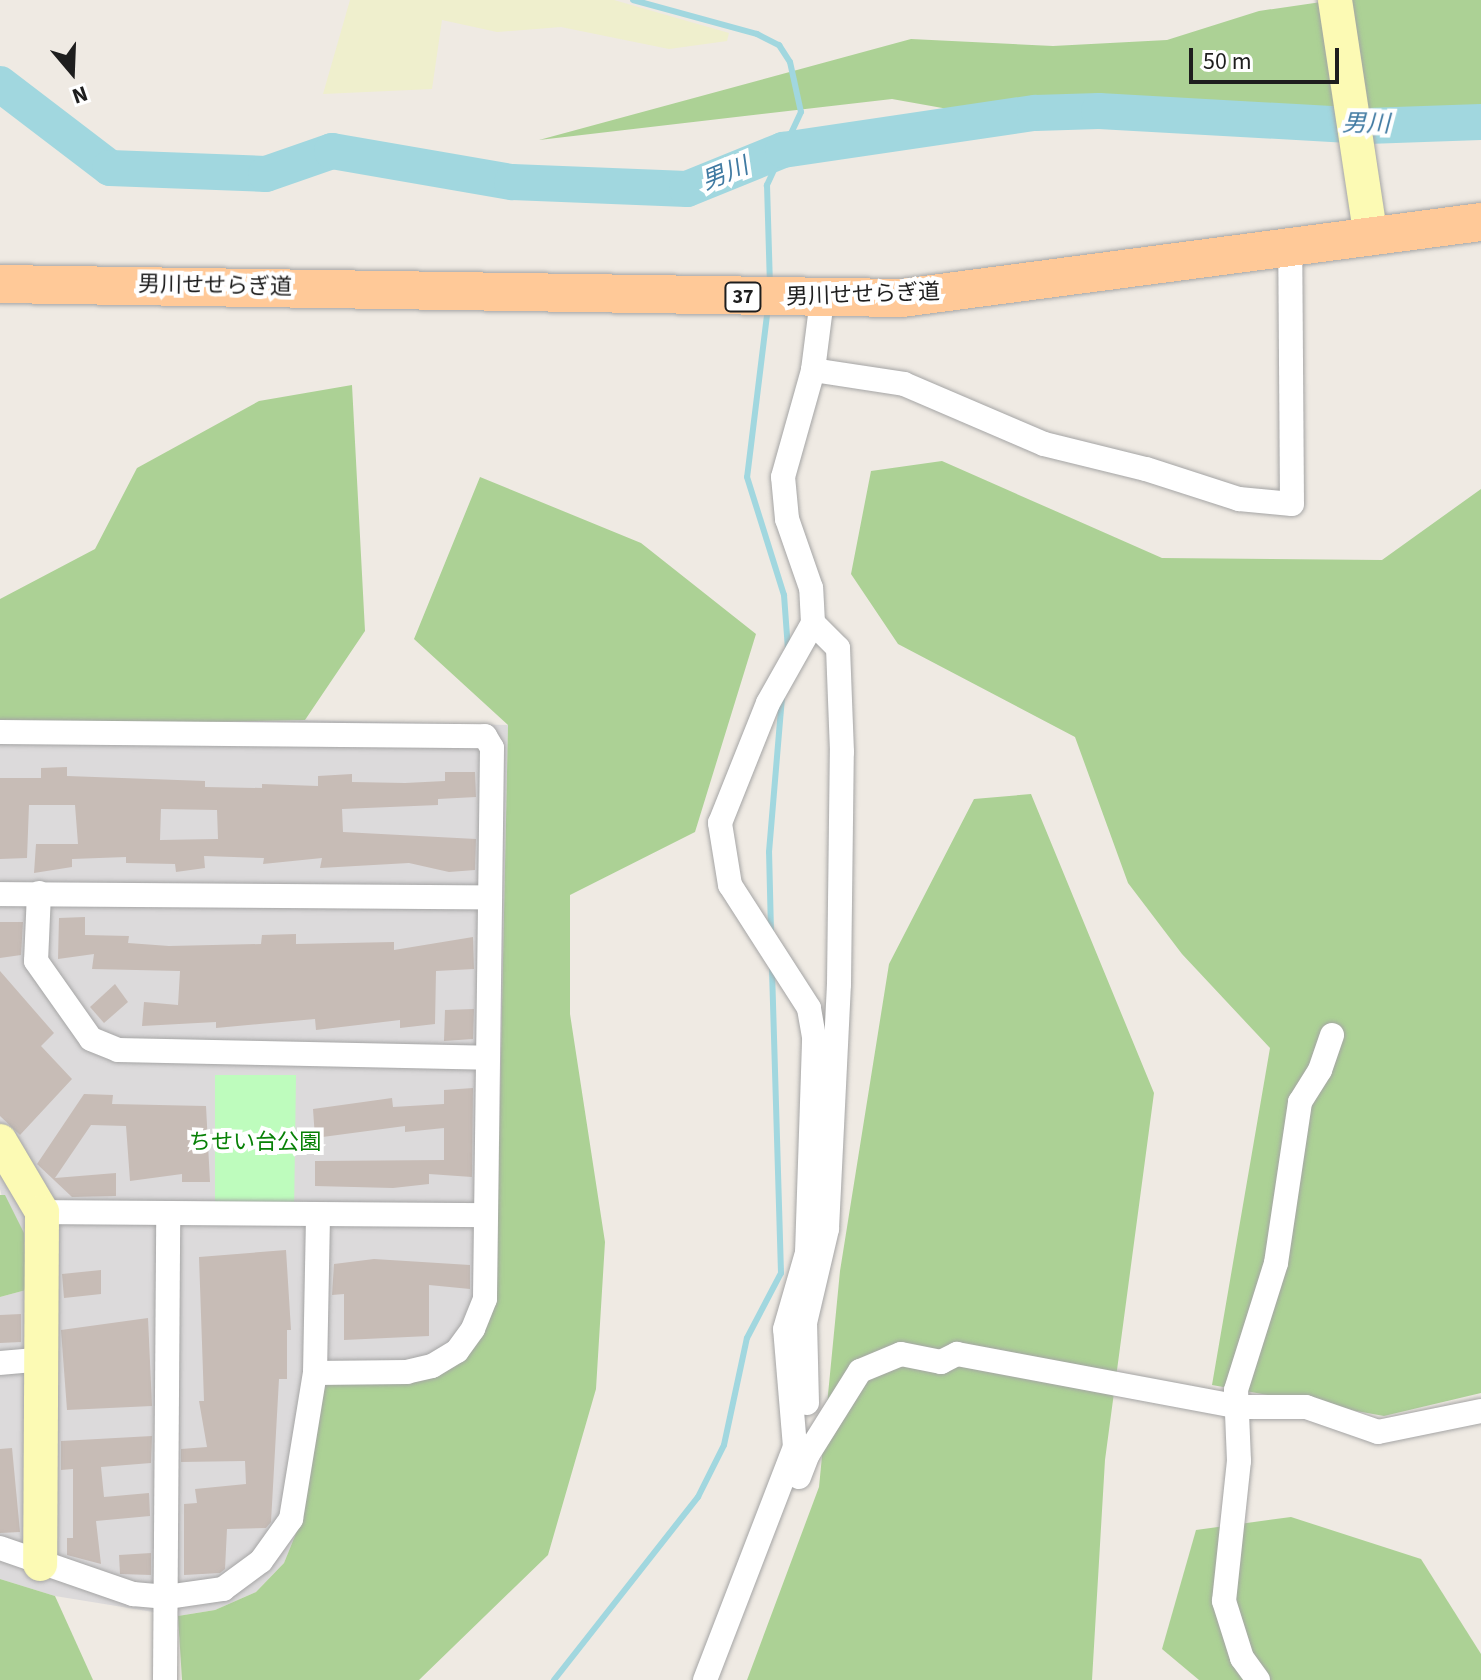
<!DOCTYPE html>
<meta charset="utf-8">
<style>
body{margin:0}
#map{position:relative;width:1481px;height:1680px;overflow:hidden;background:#efeae3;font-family:"Source Sans 3","Noto Sans JP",sans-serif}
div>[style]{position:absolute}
.residential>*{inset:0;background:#dcdadb}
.farmland>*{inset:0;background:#efefcd}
.forest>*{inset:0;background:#acd195}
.park>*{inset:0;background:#befcbd}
.stream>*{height:6px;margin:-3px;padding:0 3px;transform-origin:3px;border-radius:3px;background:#a1d7df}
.river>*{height:36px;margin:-18px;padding:0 18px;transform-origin:18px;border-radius:18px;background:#a1d7df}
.building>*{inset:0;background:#c7bcb6}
.roads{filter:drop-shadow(0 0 2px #a5a5a5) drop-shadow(0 0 2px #a5a5a5)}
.street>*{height:24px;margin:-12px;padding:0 12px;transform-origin:12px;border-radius:12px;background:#fff}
.secondary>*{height:34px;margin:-17px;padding:0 17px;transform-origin:17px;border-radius:17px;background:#fcfab4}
.primary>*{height:38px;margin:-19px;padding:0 19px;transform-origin:19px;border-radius:19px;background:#ffc998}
span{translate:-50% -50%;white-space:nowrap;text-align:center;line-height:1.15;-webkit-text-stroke:8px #fff;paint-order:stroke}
.shield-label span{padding:2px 6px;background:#fff;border:2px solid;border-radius:6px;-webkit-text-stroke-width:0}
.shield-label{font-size:20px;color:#1e1e1e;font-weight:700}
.street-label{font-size:22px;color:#1e1e1e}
.park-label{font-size:22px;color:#078106}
.water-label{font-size:24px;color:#407aa2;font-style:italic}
.north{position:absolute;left:32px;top:32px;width:80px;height:80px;-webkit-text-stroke:6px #fff;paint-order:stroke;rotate:161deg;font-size:22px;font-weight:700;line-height:32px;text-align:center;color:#1e1e1e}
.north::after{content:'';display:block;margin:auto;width:28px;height:36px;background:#1e1e1e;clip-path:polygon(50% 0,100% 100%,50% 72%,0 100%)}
.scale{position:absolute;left:1189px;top:48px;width:150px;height:36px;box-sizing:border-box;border:4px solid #1e1e1e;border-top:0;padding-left:10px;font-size:24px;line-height:28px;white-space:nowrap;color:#1e1e1e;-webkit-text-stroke:6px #fff;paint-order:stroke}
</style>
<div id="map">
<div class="residential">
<i style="clip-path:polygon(300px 720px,508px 725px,496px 1291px,303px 1516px,284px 1563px,256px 1592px,215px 1610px,178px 1616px,55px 1596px,0 1579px,0 1297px,26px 1290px,0 1189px,0 726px)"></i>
</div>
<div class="farmland">
<i style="clip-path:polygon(350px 0,614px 0,729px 33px,727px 41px,669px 49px,561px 27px,497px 32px,442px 20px,432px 89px,323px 94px)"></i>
</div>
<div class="forest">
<i style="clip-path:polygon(1335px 0,1481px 0,1481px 108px,1038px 125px,892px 99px,539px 140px,911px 39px,1053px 46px,1167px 40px,1259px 11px)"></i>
<i style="clip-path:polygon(352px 385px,365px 631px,305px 720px,0 726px,0 599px,95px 549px,137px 468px,259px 401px)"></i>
<i style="clip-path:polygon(942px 461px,1162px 558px,1382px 560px,1481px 489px,1481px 1393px,1384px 1416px,1212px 1385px,1270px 1048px,1182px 954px,1128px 883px,1075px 737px,898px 644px,851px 574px,871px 471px)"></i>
<i style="clip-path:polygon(480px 477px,641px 543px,756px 634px,695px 832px,570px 895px,570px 1014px,605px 1242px,596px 1389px,548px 1555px,419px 1680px,182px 1680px,178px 1616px,215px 1610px,256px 1592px,284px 1563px,303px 1516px,323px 1381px,426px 1378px,496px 1291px,508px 725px,414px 639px)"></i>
<i style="clip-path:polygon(1031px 794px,1154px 1093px,1105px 1460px,1092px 1680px,747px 1680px,819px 1487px,840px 1271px,889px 964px,974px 799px)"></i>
<i style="clip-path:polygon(0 1195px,5px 1195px,24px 1233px,26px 1290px,0 1297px)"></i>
<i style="clip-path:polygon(1291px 1517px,1421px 1559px,1481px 1654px,1481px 1680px,1199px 1680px,1162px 1649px,1196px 1530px)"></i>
<i style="clip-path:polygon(0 1579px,55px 1596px,93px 1680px,0 1680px)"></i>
</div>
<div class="park">
<i style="clip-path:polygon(215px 1075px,296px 1075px,294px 1213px,215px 1211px)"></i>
</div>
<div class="stream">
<i style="left:633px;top:0;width:129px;rotate:15.3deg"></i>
<i style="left:757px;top:34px;width:25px;rotate:27deg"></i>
<i style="left:779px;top:45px;width:20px;rotate:57deg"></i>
<i style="left:790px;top:62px;width:51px;rotate:77.6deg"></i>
<i style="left:801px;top:112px;width:81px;rotate:115deg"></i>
<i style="left:767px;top:185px;width:99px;rotate:88.3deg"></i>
<i style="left:768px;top:307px;width:171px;rotate:97deg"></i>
<i style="left:747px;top:477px;width:124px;rotate:72.6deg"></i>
<i style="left:784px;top:595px;width:54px;rotate:85.8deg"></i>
<i style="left:771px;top:932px;width:80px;rotate:-91.4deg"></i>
<i style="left:769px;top:852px;width:157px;rotate:-85.2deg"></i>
<i style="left:554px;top:1680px;width:233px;rotate:-51.8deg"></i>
<i style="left:698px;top:1497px;width:58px;rotate:-63.4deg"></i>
<i style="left:724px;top:1445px;width:109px;rotate:-77.9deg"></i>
<i style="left:747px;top:1338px;width:73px;rotate:-62.4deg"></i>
<i style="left:781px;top:1273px;width:306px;rotate:-91.7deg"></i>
</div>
<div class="river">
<i style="left:0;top:84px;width:138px;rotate:37.4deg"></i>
<i style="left:110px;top:168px;width:156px;rotate:2.2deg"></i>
<i style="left:266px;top:174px;width:70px;rotate:-19.2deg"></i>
<i style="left:332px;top:151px;width:183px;rotate:9.8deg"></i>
<i style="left:512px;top:182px;width:175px;rotate:2.3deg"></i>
<i style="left:687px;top:189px;width:104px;rotate:-22.1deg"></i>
<i style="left:783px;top:150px;width:255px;rotate:-8.4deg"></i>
<i style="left:1035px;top:113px;width:64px;rotate:-1.8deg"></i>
<i style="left:1099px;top:111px;width:268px;rotate:3.2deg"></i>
<i style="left:1367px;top:126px;width:114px;rotate:-2deg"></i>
</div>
<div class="building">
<i style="clip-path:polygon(evenodd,67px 767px,67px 776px,205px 781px,205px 787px,262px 788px,262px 784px,318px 786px,318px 776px,352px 774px,352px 782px,405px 783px,445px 781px,445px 772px,475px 772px,476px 797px,438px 799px,438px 805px,342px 809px,343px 832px,476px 839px,475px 870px,449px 872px,409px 863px,320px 868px,322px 858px,263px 864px,264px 858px,204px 856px,205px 868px,176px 872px,175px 864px,126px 863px,126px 857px,72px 859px,72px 867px,34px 873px,36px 844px,78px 844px,75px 805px,29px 805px,27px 858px,0 859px,0 778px,41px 778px,41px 768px,67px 767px,161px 809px,217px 810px,218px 839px,160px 840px,161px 809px)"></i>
<i style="clip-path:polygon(85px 917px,85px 935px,129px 936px,128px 943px,169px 946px,261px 944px,262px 935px,296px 934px,296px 944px,394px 942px,394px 950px,473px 937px,474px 969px,436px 971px,435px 1024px,400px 1028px,400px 1020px,316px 1030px,315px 1019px,216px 1028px,216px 1022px,142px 1026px,144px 1002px,178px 1005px,180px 971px,92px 969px,94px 954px,58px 959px,59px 918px)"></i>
<i style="clip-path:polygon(0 922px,23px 922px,21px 955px,0 958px)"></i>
<i style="clip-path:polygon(0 971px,54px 1033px,41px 1046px,72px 1079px,20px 1135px,0 1116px)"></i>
<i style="clip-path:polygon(115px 984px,128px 1002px,104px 1023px,90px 1007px)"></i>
<i style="clip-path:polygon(474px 1009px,473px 1039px,444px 1041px,445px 1010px)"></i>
<i style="clip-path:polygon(473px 1088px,472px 1177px,429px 1174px,429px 1184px,393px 1188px,315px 1186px,315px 1161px,444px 1160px,444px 1128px,405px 1132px,405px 1126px,315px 1138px,313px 1109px,392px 1098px,393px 1107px,444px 1104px,444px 1090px)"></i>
<i style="clip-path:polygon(84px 1094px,113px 1095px,112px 1104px,206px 1106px,210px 1182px,182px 1182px,182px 1174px,130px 1181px,126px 1126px,91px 1125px,55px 1178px,116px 1173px,116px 1196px,72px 1197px,37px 1164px)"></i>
<i style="clip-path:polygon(286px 1250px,291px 1330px,287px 1330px,287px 1379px,279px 1379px,271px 1522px,266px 1528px,227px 1529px,225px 1569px,220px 1573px,184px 1575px,184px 1504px,197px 1503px,195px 1489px,246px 1484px,245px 1461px,181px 1462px,181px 1449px,207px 1447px,199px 1401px,204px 1401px,199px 1257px)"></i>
<i style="clip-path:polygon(374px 1259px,470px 1265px,470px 1289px,429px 1285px,429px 1336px,344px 1340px,344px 1294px,332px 1295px,334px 1264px)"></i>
<i style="clip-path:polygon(101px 1270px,101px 1294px,64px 1298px,62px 1274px)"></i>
<i style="clip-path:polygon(21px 1314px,21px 1342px,0 1343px,0 1315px)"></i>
<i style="clip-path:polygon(148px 1318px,152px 1406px,67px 1410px,61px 1330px)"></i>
<i style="clip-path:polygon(152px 1436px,151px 1463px,101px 1467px,104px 1497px,149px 1493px,150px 1516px,96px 1521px,101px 1564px,67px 1555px,67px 1538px,73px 1538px,73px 1469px,61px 1470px,61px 1441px)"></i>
<i style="clip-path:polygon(12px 1448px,20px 1532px,0 1533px,0 1449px)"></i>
<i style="clip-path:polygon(151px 1553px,151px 1575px,120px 1574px,119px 1555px)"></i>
</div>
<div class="roads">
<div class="street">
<i style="left:813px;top:370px;width:92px;rotate:8.7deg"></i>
<i style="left:904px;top:384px;width:152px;rotate:23.2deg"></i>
<i style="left:1044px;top:444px;width:105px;rotate:13.8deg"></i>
<i style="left:1146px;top:469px;width:98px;rotate:17.9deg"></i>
<i style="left:1239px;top:499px;width:53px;rotate:5.4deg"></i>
<i style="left:1292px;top:504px;width:259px;rotate:-90.4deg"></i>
<i style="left:0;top:732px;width:485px;rotate:0.5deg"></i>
<i style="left:485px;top:736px;width:14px;rotate:60deg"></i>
<i style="left:492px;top:748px;width:551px;rotate:90.73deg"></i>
<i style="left:485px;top:1299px;width:32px;rotate:112deg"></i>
<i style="left:473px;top:1329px;width:27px;rotate:126deg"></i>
<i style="left:457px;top:1351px;width:29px;rotate:149deg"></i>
<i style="left:432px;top:1366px;width:26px;rotate:167deg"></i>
<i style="left:407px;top:1372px;width:92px;rotate:179.4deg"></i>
<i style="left:39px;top:893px;width:68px;rotate:92.5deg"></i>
<i style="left:36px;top:961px;width:95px;rotate:54.8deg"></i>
<i style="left:91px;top:1039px;width:29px;rotate:22deg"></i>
<i style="left:118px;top:1050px;width:370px;rotate:1.2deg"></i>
<i style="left:0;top:894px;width:488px;rotate:0.4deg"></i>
<i style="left:42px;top:1212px;width:443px;rotate:0.4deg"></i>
<i style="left:0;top:1363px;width:38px;rotate:-5deg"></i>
<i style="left:807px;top:1403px;width:80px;rotate:-91.4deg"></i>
<i style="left:805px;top:1323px;width:97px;rotate:-76.8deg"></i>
<i style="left:827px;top:1229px;width:245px;rotate:-87.2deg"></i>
<i style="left:839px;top:984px;width:232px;rotate:-89.3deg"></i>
<i style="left:842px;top:752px;width:104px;rotate:-92.2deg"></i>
<i style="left:838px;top:648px;width:35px;rotate:-135deg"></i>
<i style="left:799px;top:1477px;width:25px;rotate:-69deg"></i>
<i style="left:808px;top:1454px;width:98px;rotate:-57.9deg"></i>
<i style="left:860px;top:1371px;width:44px;rotate:-22.5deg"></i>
<i style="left:901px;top:1354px;width:41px;rotate:11.3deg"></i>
<i style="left:941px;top:1362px;width:18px;rotate:-27deg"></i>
<i style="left:957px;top:1354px;width:288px;rotate:10.6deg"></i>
<i style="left:1240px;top:1407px;width:66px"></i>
<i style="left:1306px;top:1407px;width:76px;rotate:19.1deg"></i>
<i style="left:1378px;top:1432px;width:105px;rotate:-11.5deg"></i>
<i style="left:0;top:1548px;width:141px;rotate:19.1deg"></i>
<i style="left:133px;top:1594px;width:34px;rotate:5deg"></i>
<i style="left:167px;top:1597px;width:57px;rotate:-8.1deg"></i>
<i style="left:223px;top:1589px;width:47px;rotate:-36.4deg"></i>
<i style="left:261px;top:1561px;width:52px;rotate:-54.5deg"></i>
<i style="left:291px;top:1519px;width:148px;rotate:-80.7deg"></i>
<i style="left:315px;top:1373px;width:158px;rotate:-88.9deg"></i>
<i style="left:165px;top:1680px;width:467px;rotate:-89.6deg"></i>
<i style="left:705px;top:1680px;width:250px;rotate:-68.9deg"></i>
<i style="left:795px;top:1447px;width:118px;rotate:-94.8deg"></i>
<i style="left:785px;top:1329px;width:79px;rotate:-73.9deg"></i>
<i style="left:807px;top:1253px;width:216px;rotate:-88.1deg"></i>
<i style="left:814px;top:1037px;width:29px;rotate:-100deg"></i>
<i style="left:809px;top:1008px;width:146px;rotate:-122.7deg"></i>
<i style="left:730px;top:885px;width:63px;rotate:-99.2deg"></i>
<i style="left:720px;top:823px;width:129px;rotate:-68.2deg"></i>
<i style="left:768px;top:703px;width:92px;rotate:-60.6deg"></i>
<i style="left:813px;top:623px;width:35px;rotate:-93deg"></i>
<i style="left:811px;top:588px;width:73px;rotate:-109.2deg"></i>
<i style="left:787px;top:519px;width:42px;rotate:-95.4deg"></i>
<i style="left:783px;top:477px;width:111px;rotate:-74.3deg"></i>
<i style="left:813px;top:370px;width:71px;rotate:-82.7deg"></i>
<i style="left:1258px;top:1680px;width:27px;rotate:-126deg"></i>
<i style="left:1242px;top:1658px;width:60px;rotate:-107.5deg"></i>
<i style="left:1224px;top:1601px;width:141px;rotate:-83.9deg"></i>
<i style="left:1239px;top:1461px;width:71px;rotate:-92.4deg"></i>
<i style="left:1236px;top:1390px;width:133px;rotate:-72.5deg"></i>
<i style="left:1276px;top:1263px;width:163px;rotate:-81.5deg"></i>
<i style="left:1300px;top:1102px;width:38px;rotate:-58deg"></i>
<i style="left:1320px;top:1070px;width:37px;rotate:-71deg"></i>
</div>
<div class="secondary">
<i style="left:1335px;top:0;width:240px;rotate:81.4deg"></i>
<i style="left:0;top:1141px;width:82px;rotate:59.4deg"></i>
<i style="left:42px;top:1212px;width:352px;rotate:90.3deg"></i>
</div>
<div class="primary">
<i style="left:0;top:284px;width:902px;rotate:0.89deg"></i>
<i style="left:902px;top:298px;width:584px;rotate:-7.48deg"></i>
</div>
</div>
<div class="shield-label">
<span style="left:743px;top:297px">37</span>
</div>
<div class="street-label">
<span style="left:215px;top:286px;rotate:1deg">男川せせらぎ道</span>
<span style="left:863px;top:295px;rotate:-2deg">男川せせらぎ道</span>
</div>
<div class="park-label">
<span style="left:255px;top:1143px">ちせい台公園</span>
</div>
<div class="water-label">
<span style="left:1366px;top:124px;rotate:1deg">男川</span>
<span style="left:725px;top:174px;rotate:-22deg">男川</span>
</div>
<div class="north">N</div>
<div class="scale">50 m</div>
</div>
